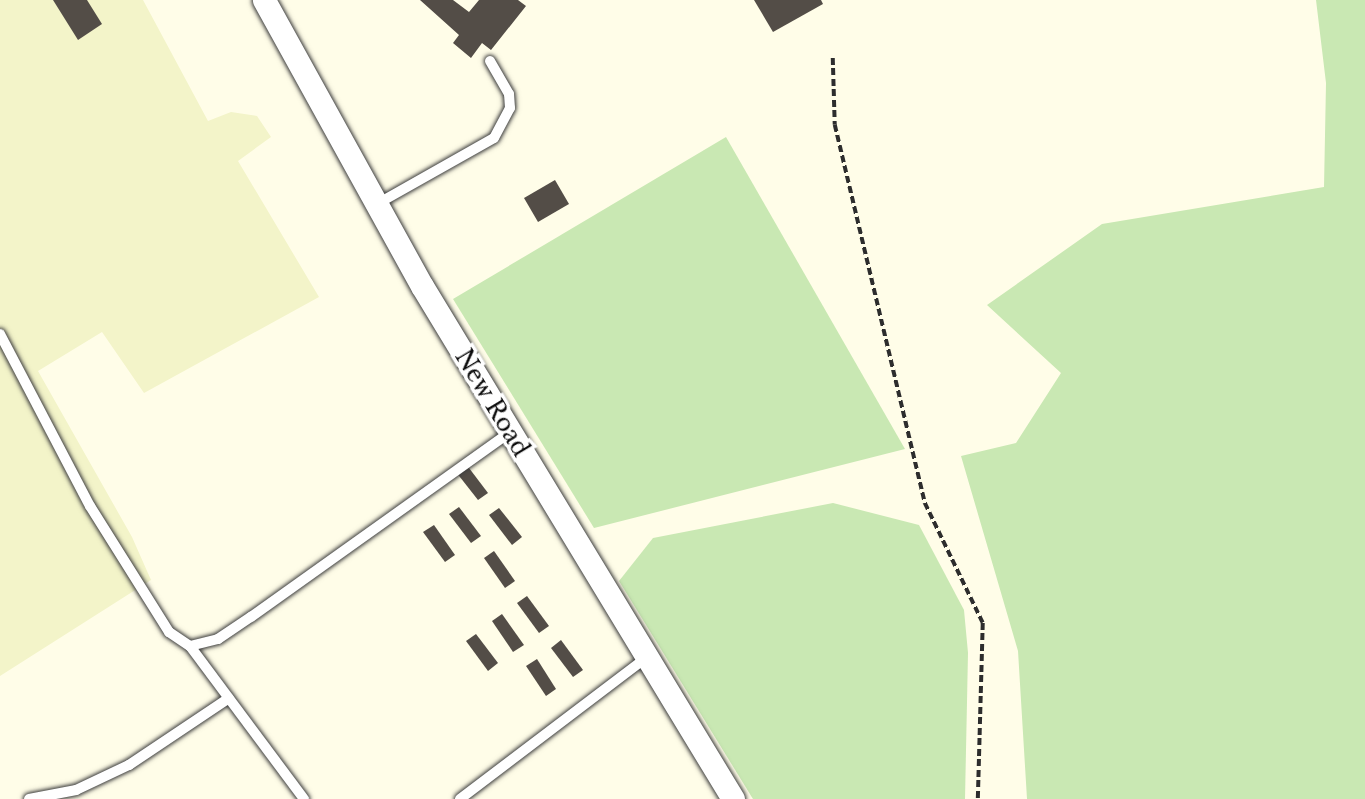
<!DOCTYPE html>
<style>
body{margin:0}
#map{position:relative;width:1365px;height:799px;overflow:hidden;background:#fffde8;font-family:"Libre Baskerville",serif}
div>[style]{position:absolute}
.farmland>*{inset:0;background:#f3f4c9}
.green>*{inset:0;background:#c9e8b3}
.building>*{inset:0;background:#534d47}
.path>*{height:3.5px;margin-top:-1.75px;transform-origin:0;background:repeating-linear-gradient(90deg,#2d2d2d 0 7px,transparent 0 10.5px)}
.roads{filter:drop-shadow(0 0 2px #3e3e3e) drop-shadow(0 0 2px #3e3e3e)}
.lane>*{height:10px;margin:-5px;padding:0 5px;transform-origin:5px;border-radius:5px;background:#fff}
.street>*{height:23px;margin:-11.5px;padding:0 11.5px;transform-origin:11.5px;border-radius:11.5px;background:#fff}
span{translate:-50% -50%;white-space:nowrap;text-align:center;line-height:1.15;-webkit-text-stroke:7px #fff;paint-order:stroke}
.street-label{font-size:23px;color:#0b0b0b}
</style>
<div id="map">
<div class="farmland">
<i style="clip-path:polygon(0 0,143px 0,208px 121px,231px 112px,257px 116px,271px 137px,238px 161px,319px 297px,144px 393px,102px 332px,38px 371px,132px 537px,151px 580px,0 676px)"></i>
</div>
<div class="green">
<i style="clip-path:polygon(1316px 0,1365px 0,1365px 799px,1027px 799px,1018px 651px,961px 456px,1016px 443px,1061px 373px,987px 305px,1102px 224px,1324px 187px,1326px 83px)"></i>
<i style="clip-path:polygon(726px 137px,905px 449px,594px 528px,453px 299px)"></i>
<i style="clip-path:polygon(833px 503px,919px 525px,964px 610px,968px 653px,965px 799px,753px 799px,619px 581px,653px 538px)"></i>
</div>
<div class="building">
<i style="clip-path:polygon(53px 0,87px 0,102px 24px,78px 40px)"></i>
<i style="clip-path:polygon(420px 0,453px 0,469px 12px,479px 0,518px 0,526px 6px,491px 50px,482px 43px,471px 58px,453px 43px,459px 35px)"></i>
<i style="clip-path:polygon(754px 0,821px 0,823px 4px,773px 32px)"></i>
<i style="clip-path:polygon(555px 180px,569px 204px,538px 222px,524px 198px)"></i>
<i style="clip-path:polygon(466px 464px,488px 493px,478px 500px,456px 472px)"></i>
<i style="clip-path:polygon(459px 507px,481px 536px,471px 543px,449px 514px)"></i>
<i style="clip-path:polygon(499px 508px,522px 537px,512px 545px,489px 515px)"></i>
<i style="clip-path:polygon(434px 525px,455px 555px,445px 562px,423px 532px)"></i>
<i style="clip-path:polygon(494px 551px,515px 581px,505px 588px,484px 558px)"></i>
<i style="clip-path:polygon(527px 596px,549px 626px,539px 633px,517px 603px)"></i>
<i style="clip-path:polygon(502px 614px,524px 645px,513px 652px,492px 621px)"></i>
<i style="clip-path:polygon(476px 634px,498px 663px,488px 671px,466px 641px)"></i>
<i style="clip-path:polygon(561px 640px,583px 670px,573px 677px,551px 648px)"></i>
<i style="clip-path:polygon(537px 659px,556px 689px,546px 696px,526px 666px)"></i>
</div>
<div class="path">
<i style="left:833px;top:58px;width:67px;rotate:88.3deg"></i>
<i style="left:835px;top:125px;width:389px;rotate:76.6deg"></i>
<i style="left:925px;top:503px;width:133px;rotate:64.2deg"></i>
<i style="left:983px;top:623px;width:176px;rotate:91.6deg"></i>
</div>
<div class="roads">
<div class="lane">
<i style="left:377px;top:204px;width:134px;rotate:-29.4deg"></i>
<i style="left:494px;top:138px;width:34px;rotate:-62deg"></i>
<i style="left:510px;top:108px;width:14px;rotate:-94deg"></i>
<i style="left:509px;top:94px;width:38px;rotate:-120deg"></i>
<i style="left:0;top:334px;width:194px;rotate:62.4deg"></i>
<i style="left:90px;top:506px;width:149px;rotate:57.9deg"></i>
<i style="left:169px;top:632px;width:25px;rotate:34deg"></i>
<i style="left:190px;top:646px;width:29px;rotate:-14deg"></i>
<i style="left:218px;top:639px;width:40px;rotate:-34deg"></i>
<i style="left:251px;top:617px;width:318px;rotate:-35.5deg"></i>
<i style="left:190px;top:646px;width:191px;rotate:53.3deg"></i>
<i style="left:29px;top:799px;width:48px;rotate:-10.8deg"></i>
<i style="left:76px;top:790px;width:59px;rotate:-25.3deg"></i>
<i style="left:129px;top:765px;width:120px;rotate:-33.8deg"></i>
<i style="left:460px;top:799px;width:233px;rotate:-37.2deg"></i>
</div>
<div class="street">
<i style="left:264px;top:0;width:327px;rotate:61.1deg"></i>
<i style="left:422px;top:286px;width:600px;rotate:58.77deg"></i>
</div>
</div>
<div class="street-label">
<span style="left:492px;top:403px;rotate:59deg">New Road</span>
</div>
</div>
